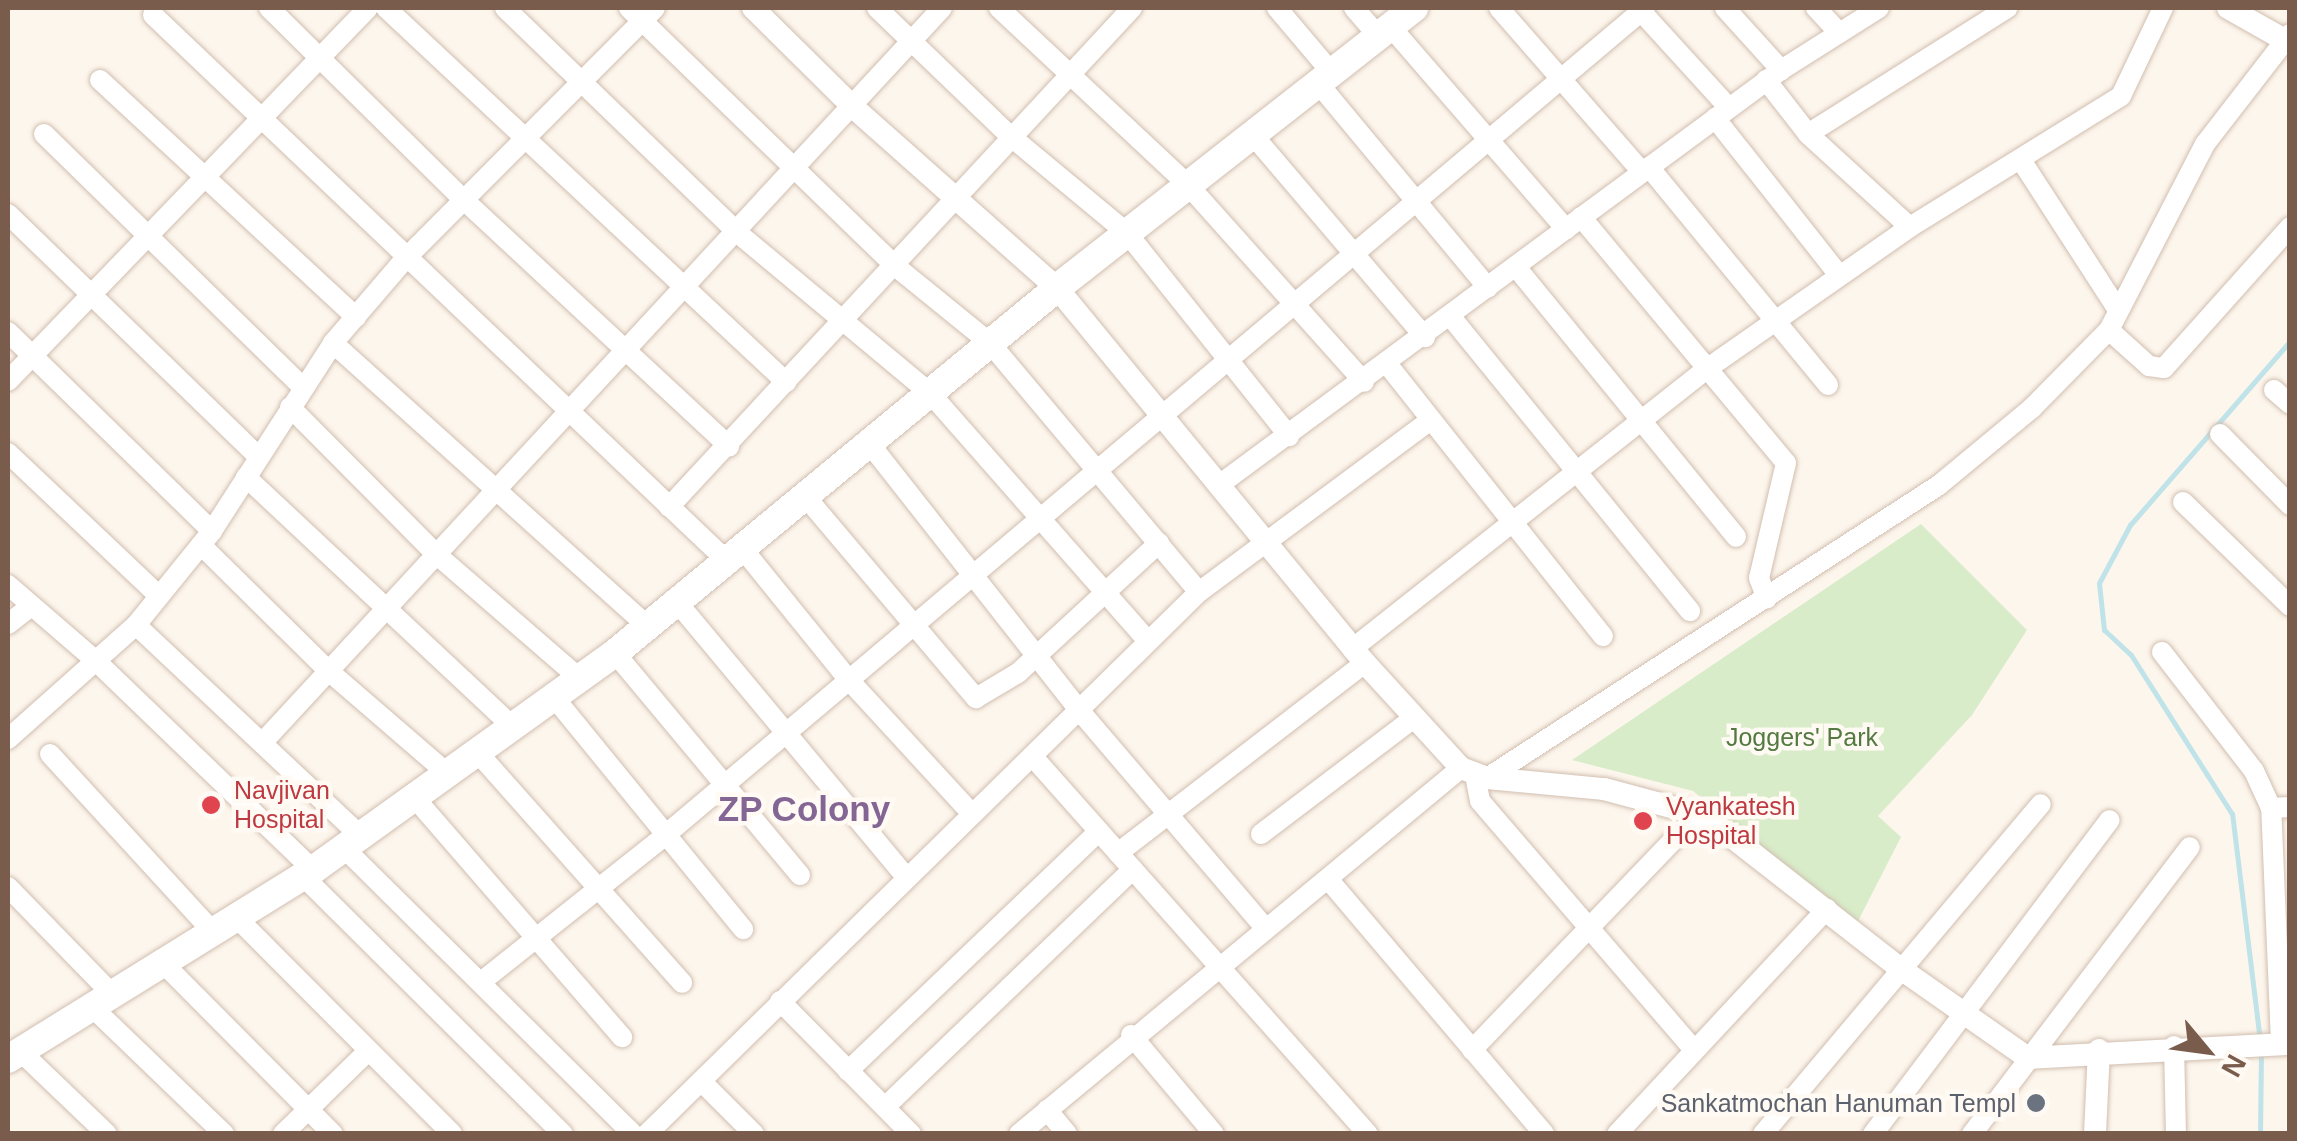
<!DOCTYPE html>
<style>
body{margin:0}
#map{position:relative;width:2297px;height:1141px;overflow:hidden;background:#fdf6ec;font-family:Helvetica,sans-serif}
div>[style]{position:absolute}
.green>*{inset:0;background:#d8ecc9}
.stream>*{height:5px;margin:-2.5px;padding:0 2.5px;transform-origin:2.5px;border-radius:2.5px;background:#bfe3e8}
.roads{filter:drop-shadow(0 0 2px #d1beb0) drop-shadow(0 0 2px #d1beb0)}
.minor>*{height:20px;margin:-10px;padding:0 10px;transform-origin:10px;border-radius:10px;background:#fff}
.tertiary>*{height:22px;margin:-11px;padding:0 11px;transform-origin:11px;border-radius:11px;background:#fff}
.secondary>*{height:28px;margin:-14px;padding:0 14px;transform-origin:14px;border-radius:14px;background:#fff}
.dots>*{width:28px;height:28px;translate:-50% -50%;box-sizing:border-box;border:5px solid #fffaf3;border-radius:50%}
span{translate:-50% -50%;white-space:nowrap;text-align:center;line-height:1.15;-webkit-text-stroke:9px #fffaf3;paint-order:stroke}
.park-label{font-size:25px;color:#537a41}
.health-label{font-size:25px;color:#be3a42}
.left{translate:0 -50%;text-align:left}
.worship-label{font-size:25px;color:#5b616d}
.right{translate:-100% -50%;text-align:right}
.district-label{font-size:35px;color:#846695;font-weight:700}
.frame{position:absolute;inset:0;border:10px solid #7a5c4d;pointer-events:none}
.north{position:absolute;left:2157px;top:1001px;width:100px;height:100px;-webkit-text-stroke:8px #fffaf3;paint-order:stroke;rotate:119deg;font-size:28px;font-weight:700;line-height:40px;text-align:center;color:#7a5c4d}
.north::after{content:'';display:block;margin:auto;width:35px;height:45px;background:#7a5c4d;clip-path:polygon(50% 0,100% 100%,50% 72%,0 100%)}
</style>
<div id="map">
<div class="green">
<i style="clip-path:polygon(1921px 524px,2027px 630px,1972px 715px,1878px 816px,1901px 837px,1857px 923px,1693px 791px,1572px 760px)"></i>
</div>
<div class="stream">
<i style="left:2260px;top:1041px;width:229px;rotate:-97deg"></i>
<i style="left:2232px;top:814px;width:188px;rotate:-122.4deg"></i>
<i style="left:2131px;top:655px;width:37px;rotate:-137deg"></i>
<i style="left:2104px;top:630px;width:47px;rotate:-96.1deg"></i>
<i style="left:2099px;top:583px;width:66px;rotate:-61.9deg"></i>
<i style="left:2130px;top:525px;width:244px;rotate:-49deg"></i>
<i style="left:2260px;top:1134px;width:82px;rotate:-89.3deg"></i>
</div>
<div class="roads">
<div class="minor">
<i style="left:269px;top:8px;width:274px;rotate:44.6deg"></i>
<i style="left:464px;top:200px;width:362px;rotate:42.9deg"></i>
<i style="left:386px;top:8px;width:548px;rotate:43.08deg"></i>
<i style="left:505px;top:8px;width:325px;rotate:44deg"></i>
<i style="left:739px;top:234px;width:249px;rotate:39.8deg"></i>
<i style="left:930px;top:393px;width:330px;rotate:48.7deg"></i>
<i style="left:629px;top:8px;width:369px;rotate:44.1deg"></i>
<i style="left:894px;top:265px;width:124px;rotate:39.1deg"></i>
<i style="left:990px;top:343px;width:325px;rotate:50deg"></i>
<i style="left:877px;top:8px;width:183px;rotate:43.9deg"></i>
<i style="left:1009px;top:135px;width:153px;rotate:39.7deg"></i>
<i style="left:1127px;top:233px;width:260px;rotate:51.4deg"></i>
<i style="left:999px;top:8px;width:259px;rotate:43.1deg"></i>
<i style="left:1188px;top:185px;width:264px;rotate:48.2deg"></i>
<i style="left:1277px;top:8px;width:84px;rotate:49.8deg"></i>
<i style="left:1354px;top:8px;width:37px;rotate:49deg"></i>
<i style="left:1499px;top:8px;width:218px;rotate:48.9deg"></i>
<i style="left:1638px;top:8px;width:135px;rotate:47.7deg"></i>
<i style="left:1725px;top:8px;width:84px;rotate:47.9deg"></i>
<i style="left:1816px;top:8px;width:34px;rotate:47deg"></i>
<i style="left:153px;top:15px;width:792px;rotate:43.57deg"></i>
<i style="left:1390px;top:26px;width:269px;rotate:49.1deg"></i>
<i style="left:100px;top:80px;width:349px;rotate:42.8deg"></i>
<i style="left:1766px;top:80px;width:68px;rotate:52.1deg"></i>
<i style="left:1808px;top:134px;width:138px;rotate:42.4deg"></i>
<i style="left:1318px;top:83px;width:266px;rotate:50.3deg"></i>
<i style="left:1715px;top:118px;width:200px;rotate:51.7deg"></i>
<i style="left:44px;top:134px;width:363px;rotate:44.4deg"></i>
<i style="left:1252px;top:134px;width:267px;rotate:49.6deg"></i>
<i style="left:1808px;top:134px;width:236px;rotate:-32.3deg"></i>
<i style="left:2021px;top:160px;width:179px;rotate:57.1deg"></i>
<i style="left:1649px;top:167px;width:282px;rotate:50.6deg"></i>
<i style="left:8px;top:214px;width:348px;rotate:44.1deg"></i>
<i style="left:1581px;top:217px;width:320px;rotate:50.2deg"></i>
<i style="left:1786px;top:463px;width:118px;rotate:103.2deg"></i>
<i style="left:1759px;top:578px;width:22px;rotate:69deg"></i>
<i style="left:1516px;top:267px;width:348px;rotate:50.8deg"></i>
<i style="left:1451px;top:317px;width:379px;rotate:50.9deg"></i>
<i style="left:2109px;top:330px;width:54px;rotate:42deg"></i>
<i style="left:2149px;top:366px;width:15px;rotate:8deg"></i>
<i style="left:2164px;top:368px;width:189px;rotate:-48.2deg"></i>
<i style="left:8px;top:332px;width:285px;rotate:44.3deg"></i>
<i style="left:333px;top:343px;width:423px;rotate:42deg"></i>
<i style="left:1388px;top:365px;width:346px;rotate:51.6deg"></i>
<i style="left:8px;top:381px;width:518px;rotate:-46.02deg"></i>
<i style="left:2274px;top:390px;width:21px;rotate:41deg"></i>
<i style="left:290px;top:407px;width:207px;rotate:45.2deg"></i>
<i style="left:436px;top:554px;width:189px;rotate:40.9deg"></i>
<i style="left:2220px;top:434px;width:100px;rotate:45.4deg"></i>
<i style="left:869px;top:443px;width:340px;rotate:51.8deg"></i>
<i style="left:1079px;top:710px;width:287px;rotate:49.5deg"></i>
<i style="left:8px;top:453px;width:208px;rotate:43.4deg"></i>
<i style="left:246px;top:477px;width:366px;rotate:43.1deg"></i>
<i style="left:1219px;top:485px;width:699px;rotate:-36.44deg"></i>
<i style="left:1781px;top:70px;width:116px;rotate:-32.3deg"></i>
<i style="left:805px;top:496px;width:265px;rotate:49.8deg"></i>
<i style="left:976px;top:698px;width:49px;rotate:-30.8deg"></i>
<i style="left:1018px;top:673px;width:192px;rotate:-42.7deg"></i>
<i style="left:2183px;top:502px;width:149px;rotate:44.2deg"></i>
<i style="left:669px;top:507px;width:681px;rotate:-47.14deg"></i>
<i style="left:201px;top:545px;width:182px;rotate:44.6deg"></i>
<i style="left:331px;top:673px;width:155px;rotate:40.8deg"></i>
<i style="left:742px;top:548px;width:169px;rotate:51deg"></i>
<i style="left:848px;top:679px;width:183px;rotate:47.4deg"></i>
<i style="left:8px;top:585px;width:116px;rotate:40.8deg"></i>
<i style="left:96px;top:661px;width:301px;rotate:43.9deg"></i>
<i style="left:677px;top:602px;width:358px;rotate:50.2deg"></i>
<i style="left:8px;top:624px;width:28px;rotate:-38deg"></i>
<i style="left:136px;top:625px;width:308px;rotate:43.2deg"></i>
<i style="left:1352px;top:649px;width:454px;rotate:-38.3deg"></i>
<i style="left:1708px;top:368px;width:246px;rotate:-34.9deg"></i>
<i style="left:1910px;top:227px;width:248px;rotate:-31.8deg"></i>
<i style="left:2121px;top:96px;width:98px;rotate:-64.5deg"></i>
<i style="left:2162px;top:652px;width:150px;rotate:52.3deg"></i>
<i style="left:2254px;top:771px;width:41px;rotate:65.3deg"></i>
<i style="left:615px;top:653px;width:289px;rotate:50.2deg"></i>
<i style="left:553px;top:696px;width:301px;rotate:50.8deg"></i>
<i style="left:8px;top:739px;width:171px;rotate:-41.7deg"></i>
<i style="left:136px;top:625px;width:121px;rotate:-51deg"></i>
<i style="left:212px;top:531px;width:224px;rotate:-57.2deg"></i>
<i style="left:333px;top:343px;width:111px;rotate:-49.4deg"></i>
<i style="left:405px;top:259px;width:354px;rotate:-45.1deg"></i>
<i style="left:262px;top:743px;width:1001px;rotate:-47.23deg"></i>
<i style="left:50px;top:754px;width:241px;rotate:47.5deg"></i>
<i style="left:479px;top:754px;width:306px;rotate:48.4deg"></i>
<i style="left:1033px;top:757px;width:504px;rotate:48.38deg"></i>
<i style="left:1475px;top:775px;width:26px;rotate:79deg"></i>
<i style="left:1480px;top:801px;width:328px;rotate:49.3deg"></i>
<i style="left:1487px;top:778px;width:539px;rotate:-32.95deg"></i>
<i style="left:1939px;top:485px;width:121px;rotate:-39.6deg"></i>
<i style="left:2032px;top:408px;width:110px;rotate:-45.4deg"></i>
<i style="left:2109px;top:330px;width:209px;rotate:-62.7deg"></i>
<i style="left:2205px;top:144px;width:139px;rotate:-52.3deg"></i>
<i style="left:414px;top:797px;width:318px;rotate:49.1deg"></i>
<i style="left:1261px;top:834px;width:193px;rotate:-37.2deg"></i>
<i style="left:344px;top:848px;width:407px;rotate:44.7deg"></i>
<i style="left:1118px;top:853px;width:312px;rotate:-37.6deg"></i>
<i style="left:303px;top:876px;width:366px;rotate:44.8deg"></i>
<i style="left:1328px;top:879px;width:334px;rotate:49.7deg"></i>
<i style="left:8px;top:887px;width:146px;rotate:45.8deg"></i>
<i style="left:238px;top:919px;width:303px;rotate:45.1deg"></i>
<i style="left:160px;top:960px;width:245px;rotate:45.2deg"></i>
<i style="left:481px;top:982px;width:233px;rotate:-38.5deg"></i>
<i style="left:663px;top:837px;width:1285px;rotate:-40.17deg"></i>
<i style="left:780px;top:1001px;width:187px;rotate:45.4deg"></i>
<i style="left:90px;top:1005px;width:186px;rotate:43.9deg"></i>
<i style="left:1131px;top:1035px;width:129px;rotate:50deg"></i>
<i style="left:2281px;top:1042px;width:234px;rotate:-92.4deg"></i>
<i style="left:2271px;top:808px;width:19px;rotate:-3deg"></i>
<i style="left:2174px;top:1046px;width:88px;rotate:88.7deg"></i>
<i style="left:1472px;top:1050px;width:327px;rotate:-46.2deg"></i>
<i style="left:20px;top:1051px;width:120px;rotate:43.7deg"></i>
<i style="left:848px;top:1071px;width:347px;rotate:-43.7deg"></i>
<i style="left:701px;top:1081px;width:75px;rotate:45deg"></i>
<i style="left:886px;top:1106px;width:342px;rotate:-43.8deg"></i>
<i style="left:1047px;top:1110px;width:31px;rotate:50deg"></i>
<i style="left:283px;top:1134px;width:117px;rotate:-44.3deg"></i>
<i style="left:647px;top:1134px;width:774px;rotate:-44.48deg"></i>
<i style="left:1199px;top:592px;width:289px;rotate:-36.6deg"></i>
<i style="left:1019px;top:1134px;width:574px;rotate:-39.63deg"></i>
<i style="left:1617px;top:1134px;width:308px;rotate:-47deg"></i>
<i style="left:1763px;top:1134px;width:431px;rotate:-49.9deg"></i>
<i style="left:1873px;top:1134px;width:393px;rotate:-53deg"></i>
<i style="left:1972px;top:1134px;width:360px;rotate:-52.8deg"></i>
</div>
<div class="tertiary">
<i style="left:753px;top:8px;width:141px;rotate:44.7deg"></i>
<i style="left:853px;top:107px;width:273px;rotate:41.6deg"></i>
<i style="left:1057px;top:288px;width:485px;rotate:50.6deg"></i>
<i style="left:1365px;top:663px;width:142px;rotate:47.6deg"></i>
<i style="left:1461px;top:768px;width:28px;rotate:21deg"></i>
<i style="left:1487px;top:778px;width:118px;rotate:5.4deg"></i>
<i style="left:1604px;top:789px;width:105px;rotate:15deg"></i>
<i style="left:1705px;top:816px;width:249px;rotate:38deg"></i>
<i style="left:1901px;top:969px;width:155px;rotate:35deg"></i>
<i style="left:2028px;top:1058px;width:262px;rotate:-3.1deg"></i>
<i style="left:2228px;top:8px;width:71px;rotate:29.4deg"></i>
<i style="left:2095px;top:1134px;width:84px;rotate:-87.3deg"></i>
</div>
<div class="secondary">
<i style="left:8px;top:1059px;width:359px;rotate:-31.8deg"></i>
<i style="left:313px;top:870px;width:372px;rotate:-35.7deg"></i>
<i style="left:615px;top:653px;width:573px;rotate:-39.55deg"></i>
<i style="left:1057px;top:288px;width:454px;rotate:-38.1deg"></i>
</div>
</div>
<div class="dots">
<i style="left:211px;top:805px;background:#e0444e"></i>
<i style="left:1643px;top:821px;background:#e0444e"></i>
<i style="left:2036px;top:1103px;background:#6b7280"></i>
</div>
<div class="park-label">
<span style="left:1802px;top:737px">Joggers' Park</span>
</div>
<div class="health-label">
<span class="left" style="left:234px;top:805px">Navjivan<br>Hospital</span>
<span class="left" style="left:1666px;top:821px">Vyankatesh<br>Hospital</span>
</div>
<div class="worship-label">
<span class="right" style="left:2016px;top:1103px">Sankatmochan Hanuman Templ</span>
</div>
<div class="district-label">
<span style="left:804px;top:809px">ZP Colony</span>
</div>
<div class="frame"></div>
<div class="north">N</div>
</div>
